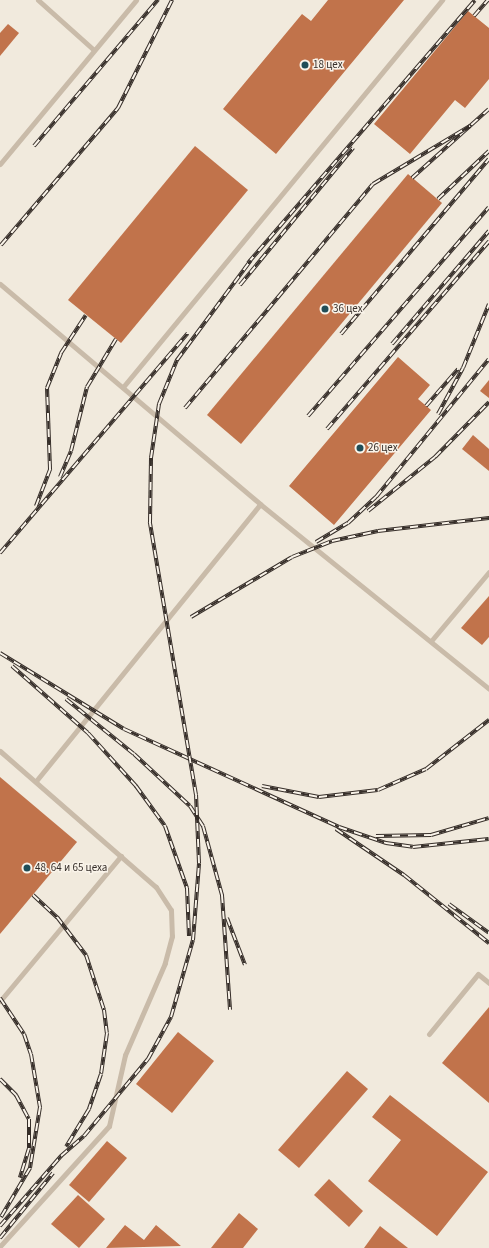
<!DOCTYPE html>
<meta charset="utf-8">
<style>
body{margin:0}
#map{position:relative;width:489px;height:1248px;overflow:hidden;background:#f1eadd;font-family:"Source Sans 3",sans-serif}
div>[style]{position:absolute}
.building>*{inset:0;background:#c1734b}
.service>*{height:5px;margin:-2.5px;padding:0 2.5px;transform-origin:2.5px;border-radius:2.5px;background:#c9bba9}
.rail>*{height:4px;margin-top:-2px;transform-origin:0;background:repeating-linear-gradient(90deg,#f9f3e9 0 8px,#362e29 0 16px);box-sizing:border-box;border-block:1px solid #362e29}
.dots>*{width:11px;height:11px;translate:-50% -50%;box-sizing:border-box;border:2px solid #f9f3e9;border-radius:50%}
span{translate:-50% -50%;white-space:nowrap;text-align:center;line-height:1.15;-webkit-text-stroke:3px #f9f3e9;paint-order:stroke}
.poi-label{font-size:11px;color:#362e29}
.left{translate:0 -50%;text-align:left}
</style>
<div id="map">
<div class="building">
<i style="clip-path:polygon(328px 0,404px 0,276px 154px,223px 109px,302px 14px,311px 21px)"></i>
<i style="clip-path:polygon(468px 11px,489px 28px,489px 79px,465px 108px,455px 100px,410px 154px,374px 124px)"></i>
<i style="clip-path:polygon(8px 24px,19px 33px,0 56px,0 33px)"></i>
<i style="clip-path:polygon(195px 146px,248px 190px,121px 343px,68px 300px)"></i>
<i style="clip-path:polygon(408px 174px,442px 203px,241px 444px,207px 415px)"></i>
<i style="clip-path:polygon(398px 357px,430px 385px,418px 399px,431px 410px,334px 525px,289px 486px)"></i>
<i style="clip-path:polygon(489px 380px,489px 398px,480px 391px)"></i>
<i style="clip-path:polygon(473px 435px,489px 449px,489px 471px,462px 449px)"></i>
<i style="clip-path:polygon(489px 596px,489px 637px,482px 645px,461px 628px)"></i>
<i style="clip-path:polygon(0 777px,77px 842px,0 934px)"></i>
<i style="clip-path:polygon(489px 1007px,489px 1103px,442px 1063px)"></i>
<i style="clip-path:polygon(178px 1032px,214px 1061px,172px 1113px,136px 1084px)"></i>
<i style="clip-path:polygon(347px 1071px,368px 1089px,299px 1168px,278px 1150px)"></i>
<i style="clip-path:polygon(390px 1095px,488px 1172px,437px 1236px,368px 1181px,401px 1140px,372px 1117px)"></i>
<i style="clip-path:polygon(107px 1141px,127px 1158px,89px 1202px,69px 1185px)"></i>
<i style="clip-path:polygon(329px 1179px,363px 1211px,349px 1227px,314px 1195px)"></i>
<i style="clip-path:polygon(78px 1195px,105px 1219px,79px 1248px,51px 1224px)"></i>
<i style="clip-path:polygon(239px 1213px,258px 1229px,243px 1248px,211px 1248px)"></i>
<i style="clip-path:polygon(125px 1225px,144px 1240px,156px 1225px,181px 1246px,106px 1248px)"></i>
<i style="clip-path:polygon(380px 1226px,408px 1248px,364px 1248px)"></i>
</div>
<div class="service">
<i style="left:38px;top:0;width:75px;rotate:41.8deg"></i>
<i style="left:0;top:164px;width:213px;rotate:-50.3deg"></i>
<i style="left:0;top:284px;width:341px;rotate:40.2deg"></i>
<i style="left:260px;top:504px;width:294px;rotate:38.9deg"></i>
<i style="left:123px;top:387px;width:502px;rotate:-50.5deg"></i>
<i style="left:431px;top:641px;width:90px;rotate:-50deg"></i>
<i style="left:0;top:751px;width:207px;rotate:41.1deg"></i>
<i style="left:156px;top:887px;width:27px;rotate:57deg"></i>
<i style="left:171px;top:910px;width:26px;rotate:88deg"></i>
<i style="left:172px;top:936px;width:28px;rotate:105deg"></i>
<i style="left:165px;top:963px;width:100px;rotate:113.5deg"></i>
<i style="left:125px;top:1055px;width:73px;rotate:102.7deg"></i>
<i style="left:109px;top:1126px;width:162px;rotate:132.2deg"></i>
<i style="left:36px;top:781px;width:356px;rotate:-51deg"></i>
<i style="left:0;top:1001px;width:189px;rotate:-50.2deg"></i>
<i style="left:429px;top:1034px;width:77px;rotate:-50.8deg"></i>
<i style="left:478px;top:974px;width:14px;rotate:39deg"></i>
</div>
<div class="rail">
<i style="left:474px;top:16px;width:21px;rotate:-49deg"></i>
<i style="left:34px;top:146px;width:192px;rotate:-49.7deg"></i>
<i style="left:412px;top:178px;width:103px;rotate:-41.9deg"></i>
<i style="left:438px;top:199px;width:70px;rotate:-43.3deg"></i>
<i style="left:1px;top:245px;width:180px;rotate:-49.5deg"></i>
<i style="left:118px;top:108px;width:121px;rotate:-63.4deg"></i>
<i style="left:248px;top:263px;width:347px;rotate:-49.2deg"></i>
<i style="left:240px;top:285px;width:178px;rotate:-50.5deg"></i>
<i style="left:341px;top:334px;width:229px;rotate:-49.8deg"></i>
<i style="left:392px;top:344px;width:149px;rotate:-49.4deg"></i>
<i style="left:426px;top:406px;width:49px;rotate:-49.1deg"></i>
<i style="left:185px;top:408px;width:292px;rotate:-50deg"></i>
<i style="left:373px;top:184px;width:113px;rotate:-30.9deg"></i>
<i style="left:438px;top:414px;width:52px;rotate:-61.5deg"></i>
<i style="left:463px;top:368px;width:69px;rotate:-67.9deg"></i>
<i style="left:308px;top:416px;width:276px;rotate:-49.1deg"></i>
<i style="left:327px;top:429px;width:248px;rotate:-49.2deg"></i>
<i style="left:60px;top:477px;width:28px;rotate:-67deg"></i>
<i style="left:71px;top:451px;width:66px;rotate:-76deg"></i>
<i style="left:87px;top:387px;width:56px;rotate:-58.9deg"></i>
<i style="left:36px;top:506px;width:40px;rotate:-69deg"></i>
<i style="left:50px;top:469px;width:81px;rotate:-92.1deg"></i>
<i style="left:47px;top:388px;width:38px;rotate:-68deg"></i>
<i style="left:61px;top:353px;width:45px;rotate:-56.7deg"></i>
<i style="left:368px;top:511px;width:86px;rotate:-38.9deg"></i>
<i style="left:435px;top:457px;width:77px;rotate:-45.5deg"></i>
<i style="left:316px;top:542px;width:37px;rotate:-31deg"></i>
<i style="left:348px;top:523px;width:38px;rotate:-43deg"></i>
<i style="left:376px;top:497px;width:178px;rotate:-50.7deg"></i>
<i style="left:0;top:553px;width:289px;rotate:-49.5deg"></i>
<i style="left:191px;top:617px;width:117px;rotate:-30.7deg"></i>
<i style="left:292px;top:557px;width:43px;rotate:-21.8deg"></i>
<i style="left:332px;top:541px;width:47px;rotate:-12.3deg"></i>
<i style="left:378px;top:531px;width:112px;rotate:-6.7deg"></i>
<i style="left:0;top:653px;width:145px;rotate:31.5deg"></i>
<i style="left:124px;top:729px;width:236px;rotate:24.5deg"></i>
<i style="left:339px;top:827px;width:50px;rotate:18.8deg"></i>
<i style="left:386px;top:843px;width:27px;rotate:8deg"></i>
<i style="left:413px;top:847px;width:76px;rotate:-6deg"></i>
<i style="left:12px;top:666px;width:101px;rotate:41.4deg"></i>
<i style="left:88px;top:733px;width:72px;rotate:47.8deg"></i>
<i style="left:136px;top:786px;width:49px;rotate:54.1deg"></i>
<i style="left:165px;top:826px;width:66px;rotate:70.5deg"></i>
<i style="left:187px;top:888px;width:48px;rotate:87.6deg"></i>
<i style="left:66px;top:699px;width:87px;rotate:39deg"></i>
<i style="left:134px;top:754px;width:76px;rotate:42.9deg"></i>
<i style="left:190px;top:806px;width:24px;rotate:57deg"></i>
<i style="left:203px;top:826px;width:72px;rotate:74.6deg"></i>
<i style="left:222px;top:895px;width:115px;rotate:86deg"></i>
<i style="left:262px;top:786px;width:58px;rotate:10.9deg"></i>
<i style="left:319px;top:797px;width:59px;rotate:-6.8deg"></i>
<i style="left:378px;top:790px;width:52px;rotate:-23.6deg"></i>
<i style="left:426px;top:769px;width:80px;rotate:-37.9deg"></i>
<i style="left:336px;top:829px;width:82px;rotate:34.1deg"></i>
<i style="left:404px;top:875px;width:109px;rotate:38.7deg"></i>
<i style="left:376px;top:836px;width:55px;rotate:-1deg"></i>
<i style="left:431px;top:835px;width:60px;rotate:-16.3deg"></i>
<i style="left:33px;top:895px;width:33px;rotate:43deg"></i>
<i style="left:57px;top:917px;width:48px;rotate:52.7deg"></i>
<i style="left:86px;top:955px;width:58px;rotate:71.9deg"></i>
<i style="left:104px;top:1010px;width:23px;rotate:83deg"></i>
<i style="left:107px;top:1033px;width:41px;rotate:98.3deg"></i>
<i style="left:101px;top:1074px;width:37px;rotate:109deg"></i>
<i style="left:89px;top:1109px;width:44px;rotate:121.2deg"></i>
<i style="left:449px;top:904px;width:49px;rotate:35.9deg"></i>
<i style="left:227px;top:918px;width:50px;rotate:69deg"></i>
<i style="left:0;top:998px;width:43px;rotate:56.3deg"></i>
<i style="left:24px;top:1034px;width:21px;rotate:71deg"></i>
<i style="left:31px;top:1054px;width:54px;rotate:80.4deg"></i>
<i style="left:40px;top:1107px;width:62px;rotate:99.3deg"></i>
<i style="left:30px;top:1168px;width:57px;rotate:120.6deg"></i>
<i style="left:0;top:1079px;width:23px;rotate:45deg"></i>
<i style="left:16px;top:1095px;width:27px;rotate:62deg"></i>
<i style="left:29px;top:1119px;width:29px;rotate:90deg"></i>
<i style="left:29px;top:1148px;width:31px;rotate:107deg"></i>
<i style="left:0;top:1226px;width:93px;rotate:-48.9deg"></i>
<i style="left:61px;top:1156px;width:30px;rotate:-41deg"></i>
<i style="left:84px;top:1136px;width:100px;rotate:-50.3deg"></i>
<i style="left:148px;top:1059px;width:48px;rotate:-61.3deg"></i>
<i style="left:171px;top:1017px;width:80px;rotate:-74.1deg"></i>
<i style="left:193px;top:940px;width:77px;rotate:-85.5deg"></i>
<i style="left:199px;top:863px;width:68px;rotate:-92.5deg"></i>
<i style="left:196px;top:795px;width:277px;rotate:-99.6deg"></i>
<i style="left:150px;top:522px;width:64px;rotate:-89.1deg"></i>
<i style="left:151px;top:458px;width:55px;rotate:-81.6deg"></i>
<i style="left:159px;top:404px;width:48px;rotate:-67.8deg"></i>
<i style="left:177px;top:360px;width:124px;rotate:-53.5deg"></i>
<i style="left:0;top:1238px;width:84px;rotate:-50.8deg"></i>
</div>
<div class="dots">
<i style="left:305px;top:65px;background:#204d57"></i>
<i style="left:325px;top:309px;background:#204d57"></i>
<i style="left:360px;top:448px;background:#204d57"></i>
<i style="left:27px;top:868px;background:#204d57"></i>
</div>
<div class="poi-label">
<span class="left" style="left:313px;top:65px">18 цех</span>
<span class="left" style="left:333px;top:309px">36 цех</span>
<span class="left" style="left:368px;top:448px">26 цех</span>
<span class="left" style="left:35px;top:868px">48, 64 и 65 цеха</span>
</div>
</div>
